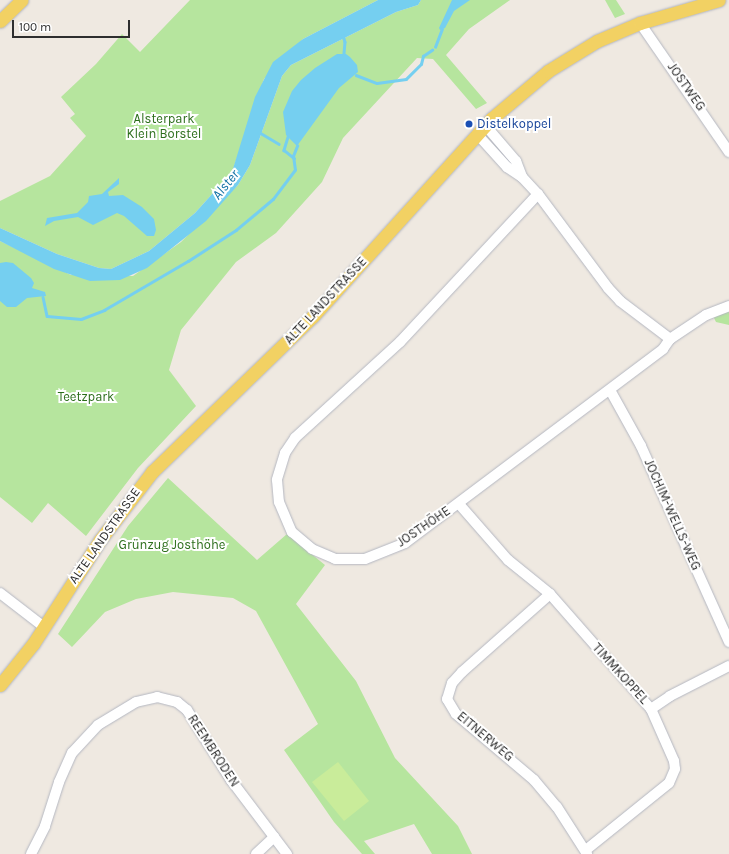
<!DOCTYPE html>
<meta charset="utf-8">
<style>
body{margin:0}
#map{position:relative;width:729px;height:854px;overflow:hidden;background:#efe9e1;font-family:Karla,sans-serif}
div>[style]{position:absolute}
.green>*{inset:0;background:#b6e59e}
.pitch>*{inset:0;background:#c9ec9a}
.water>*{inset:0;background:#75cff0}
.stream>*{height:2.5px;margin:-1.25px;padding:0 1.25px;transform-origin:1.25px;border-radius:1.25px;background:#75cff0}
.roads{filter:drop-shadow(0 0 1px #b4b7c1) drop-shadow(0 0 1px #b4b7c1)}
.minor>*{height:10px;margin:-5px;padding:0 5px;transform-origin:5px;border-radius:5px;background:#fff}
.major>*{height:13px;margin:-6.5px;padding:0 6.5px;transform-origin:6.5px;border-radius:6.5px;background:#f2d163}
.dots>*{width:11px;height:11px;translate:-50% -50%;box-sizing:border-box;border:2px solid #fff;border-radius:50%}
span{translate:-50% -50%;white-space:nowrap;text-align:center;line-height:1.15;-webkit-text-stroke:4px #fff;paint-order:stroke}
.street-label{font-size:13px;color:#2e2e2e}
.park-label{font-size:13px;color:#2c6e1b}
.transit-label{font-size:13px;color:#164399}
.left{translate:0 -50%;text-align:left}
.water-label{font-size:14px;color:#0d6fa3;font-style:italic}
.scale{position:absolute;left:12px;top:20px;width:118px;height:18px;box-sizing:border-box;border:2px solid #2e2e2e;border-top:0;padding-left:5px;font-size:12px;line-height:14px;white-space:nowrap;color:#2e2e2e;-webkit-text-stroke:3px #fff;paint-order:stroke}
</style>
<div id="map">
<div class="green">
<i style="clip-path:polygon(190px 0,378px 0,303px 39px,264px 79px,232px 172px,195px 213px,149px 251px,111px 269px,99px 268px,57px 254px,0 228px,0 201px,50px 176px,86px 136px,70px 118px,75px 114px,61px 97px,96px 64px,122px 34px,140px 52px)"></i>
<i style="clip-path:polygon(421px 0,510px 0,469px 29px,446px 55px,487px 103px,476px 109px,433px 59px,417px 58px,343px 138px,322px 182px,276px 233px,236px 262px,181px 330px,169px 370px,196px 406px,138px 468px,86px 536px,48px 503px,32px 523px,0 497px,0 241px,71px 275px,133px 276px,181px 242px,238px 185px,250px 165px,282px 76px,291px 65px,396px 12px,418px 5px)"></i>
<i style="clip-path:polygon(605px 0,616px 0,625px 14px,615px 18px)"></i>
<i style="clip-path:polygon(729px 311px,729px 325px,716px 322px,713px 316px)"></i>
<i style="clip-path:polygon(168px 478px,257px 560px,287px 534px,325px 565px,296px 604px,356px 681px,395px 758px,458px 826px,472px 854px,432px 854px,414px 824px,364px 841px,375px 854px,362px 854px,334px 822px,284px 750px,318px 724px,256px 611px,233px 598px,173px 592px,136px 599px,105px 612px,72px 647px,58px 634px,128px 526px)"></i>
</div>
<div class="pitch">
<i style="clip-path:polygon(338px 762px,369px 801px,344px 821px,312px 782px)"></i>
</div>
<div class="water">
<i style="clip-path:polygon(378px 0,421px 0,418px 5px,396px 12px,291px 65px,282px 76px,250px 165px,238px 185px,206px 221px,147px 268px,120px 280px,90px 281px,54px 269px,0 241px,0 228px,57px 254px,99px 268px,111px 269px,149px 251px,195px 213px,232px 172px,255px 97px,273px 62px,303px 39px)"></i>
<i style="clip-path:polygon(452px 0,470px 0,454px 11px,445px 28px,440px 30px,439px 28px)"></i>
<i style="clip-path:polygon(337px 54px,346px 54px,350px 57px,357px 65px,358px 72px,339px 88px,297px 146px,286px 135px,283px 112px,292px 91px,301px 80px,315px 68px)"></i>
<i style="clip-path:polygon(119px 178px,119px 184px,108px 192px,109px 196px,123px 195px,142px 207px,154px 219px,156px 230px,154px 236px,147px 236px,124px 216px,117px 213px,93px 225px,78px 217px,54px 221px,45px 226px,47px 218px,77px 213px,88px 202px,89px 196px,102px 194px)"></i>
<i style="clip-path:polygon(6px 262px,13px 263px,31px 278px,34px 283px,32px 288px,45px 292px,46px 296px,27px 298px,16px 307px,7px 307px,0 301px,0 263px)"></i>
</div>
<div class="stream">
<i style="left:343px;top:35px;width:7px;rotate:74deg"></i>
<i style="left:345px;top:42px;width:12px;rotate:95deg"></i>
<i style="left:435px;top:47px;width:19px;rotate:-69deg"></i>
<i style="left:356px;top:75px;width:22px;rotate:21deg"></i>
<i style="left:377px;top:83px;width:29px;rotate:-8deg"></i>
<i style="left:406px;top:79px;width:21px;rotate:-45deg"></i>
<i style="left:421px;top:64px;width:8px;rotate:-76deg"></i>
<i style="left:423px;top:56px;width:11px;rotate:-34deg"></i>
<i style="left:259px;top:132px;width:23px;rotate:31deg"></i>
<i style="left:288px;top:137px;width:14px;rotate:107deg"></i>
<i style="left:284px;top:150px;width:13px;rotate:39deg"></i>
<i style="left:43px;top:297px;width:19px;rotate:78deg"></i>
<i style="left:47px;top:316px;width:34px;rotate:5deg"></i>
<i style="left:81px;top:319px;width:25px;rotate:-21deg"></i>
<i style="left:104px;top:310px;width:97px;rotate:-30.3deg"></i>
<i style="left:188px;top:261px;width:57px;rotate:-32.9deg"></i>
<i style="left:236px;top:230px;width:48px;rotate:-40deg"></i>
<i style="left:273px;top:199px;width:36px;rotate:-53deg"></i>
<i style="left:295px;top:170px;width:14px;rotate:-98deg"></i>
<i style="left:293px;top:156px;width:11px;rotate:-68deg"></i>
</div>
<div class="roads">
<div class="minor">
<i style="left:640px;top:23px;width:157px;rotate:55.4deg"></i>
<i style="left:485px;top:125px;width:48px;rotate:49.3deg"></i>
<i style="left:516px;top:161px;width:17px;rotate:69deg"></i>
<i style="left:477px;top:134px;width:45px;rotate:47.7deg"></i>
<i style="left:507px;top:167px;width:18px;rotate:34deg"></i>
<i style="left:522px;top:177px;width:23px;rotate:47deg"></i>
<i style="left:538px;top:194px;width:117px;rotate:53.3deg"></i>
<i style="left:608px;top:288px;width:18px;rotate:47deg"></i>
<i style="left:620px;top:301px;width:63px;rotate:37.2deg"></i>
<i style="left:538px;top:194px;width:202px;rotate:133deg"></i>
<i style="left:400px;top:342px;width:142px;rotate:137.6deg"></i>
<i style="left:295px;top:438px;width:18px;rotate:124deg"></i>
<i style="left:285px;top:453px;width:28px;rotate:107deg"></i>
<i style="left:277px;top:480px;width:22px;rotate:85deg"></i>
<i style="left:279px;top:502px;width:33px;rotate:67deg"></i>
<i style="left:292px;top:532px;width:26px;rotate:40deg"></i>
<i style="left:312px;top:549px;width:25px;rotate:23deg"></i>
<i style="left:335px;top:559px;width:30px"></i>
<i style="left:365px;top:559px;width:43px;rotate:-21.8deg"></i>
<i style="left:405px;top:543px;width:323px;rotate:-36.9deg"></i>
<i style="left:663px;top:349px;width:12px;rotate:-55deg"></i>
<i style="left:670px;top:339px;width:43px;rotate:-33.7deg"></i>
<i style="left:706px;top:315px;width:25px;rotate:-21deg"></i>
<i style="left:610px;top:390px;width:64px;rotate:61deg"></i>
<i style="left:641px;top:446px;width:215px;rotate:65.8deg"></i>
<i style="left:459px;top:504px;width:74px;rotate:48.8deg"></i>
<i style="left:508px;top:560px;width:54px;rotate:39deg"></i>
<i style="left:550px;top:594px;width:153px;rotate:48.7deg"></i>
<i style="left:651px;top:709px;width:57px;rotate:66.1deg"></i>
<i style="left:674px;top:761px;width:8px;rotate:83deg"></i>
<i style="left:675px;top:769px;width:15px;rotate:113deg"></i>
<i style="left:669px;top:783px;width:107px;rotate:141.1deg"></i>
<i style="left:0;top:593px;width:56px;rotate:37.7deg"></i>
<i style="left:550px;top:594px;width:118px;rotate:138.4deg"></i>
<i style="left:462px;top:672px;width:15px;rotate:132deg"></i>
<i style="left:452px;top:683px;width:17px;rotate:107deg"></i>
<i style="left:447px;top:699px;width:17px;rotate:59deg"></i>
<i style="left:456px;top:714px;width:102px;rotate:40.2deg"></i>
<i style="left:534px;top:780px;width:35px;rotate:50deg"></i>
<i style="left:557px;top:807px;width:56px;rotate:57.4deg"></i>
<i style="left:651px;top:709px;width:23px;rotate:-34deg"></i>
<i style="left:670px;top:696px;width:66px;rotate:-27deg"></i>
<i style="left:31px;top:854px;width:31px;rotate:-63deg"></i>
<i style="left:45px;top:826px;width:46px;rotate:-72.3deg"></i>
<i style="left:59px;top:782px;width:32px;rotate:-66deg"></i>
<i style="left:72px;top:753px;width:38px;rotate:-47deg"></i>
<i style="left:98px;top:725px;width:44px;rotate:-31.2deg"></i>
<i style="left:136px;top:702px;width:22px;rotate:-13deg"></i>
<i style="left:157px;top:697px;width:21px;rotate:14deg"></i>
<i style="left:177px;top:702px;width:13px;rotate:39deg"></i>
<i style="left:187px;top:710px;width:83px;rotate:57.8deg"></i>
<i style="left:231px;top:780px;width:93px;rotate:52.9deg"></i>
<i style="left:256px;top:854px;width:25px;rotate:-43deg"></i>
</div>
<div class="major">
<i style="left:0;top:21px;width:30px;rotate:-44deg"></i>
<i style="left:0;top:685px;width:53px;rotate:-51.2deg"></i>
<i style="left:33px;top:644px;width:124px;rotate:-57.2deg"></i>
<i style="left:100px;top:540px;width:86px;rotate:-52.6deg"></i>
<i style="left:152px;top:472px;width:224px;rotate:-44.1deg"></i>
<i style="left:313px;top:316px;width:266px;rotate:-47.9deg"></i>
<i style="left:491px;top:119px;width:75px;rotate:-40.1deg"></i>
<i style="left:548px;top:71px;width:57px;rotate:-31.5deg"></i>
<i style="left:597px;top:41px;width:47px;rotate:-22.7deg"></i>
<i style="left:640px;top:23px;width:82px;rotate:-16.2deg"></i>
</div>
</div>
<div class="dots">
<i style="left:469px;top:124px;background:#1a4fb4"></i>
</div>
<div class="street-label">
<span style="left:686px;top:87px;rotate:55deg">JOSTWEG</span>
<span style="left:326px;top:301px;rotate:-47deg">ALTE LANDSTRASSE</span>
<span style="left:672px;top:515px;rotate:66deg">JOCHIM-WELLS-WEG</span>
<span style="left:424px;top:527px;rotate:-34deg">JOSTHÖHE</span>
<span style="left:105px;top:536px;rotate:-55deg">ALTE LANDSTRASSE</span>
<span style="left:620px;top:674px;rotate:48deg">TIMMKOPPEL</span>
<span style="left:485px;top:737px;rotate:40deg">EITNERWEG</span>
<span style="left:213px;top:751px;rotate:57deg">REEMBRODEN</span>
</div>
<div class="park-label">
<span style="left:164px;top:127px">Alsterpark<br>Klein Borstel</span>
<span style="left:86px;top:397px">Teetzpark</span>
<span style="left:172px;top:545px">Grünzug Josthöhe</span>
</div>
<div class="transit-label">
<span class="left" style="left:477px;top:124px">Distelkoppel</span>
</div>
<div class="water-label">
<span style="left:226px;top:185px;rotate:-51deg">Alster</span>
</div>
<div class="scale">100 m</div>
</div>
